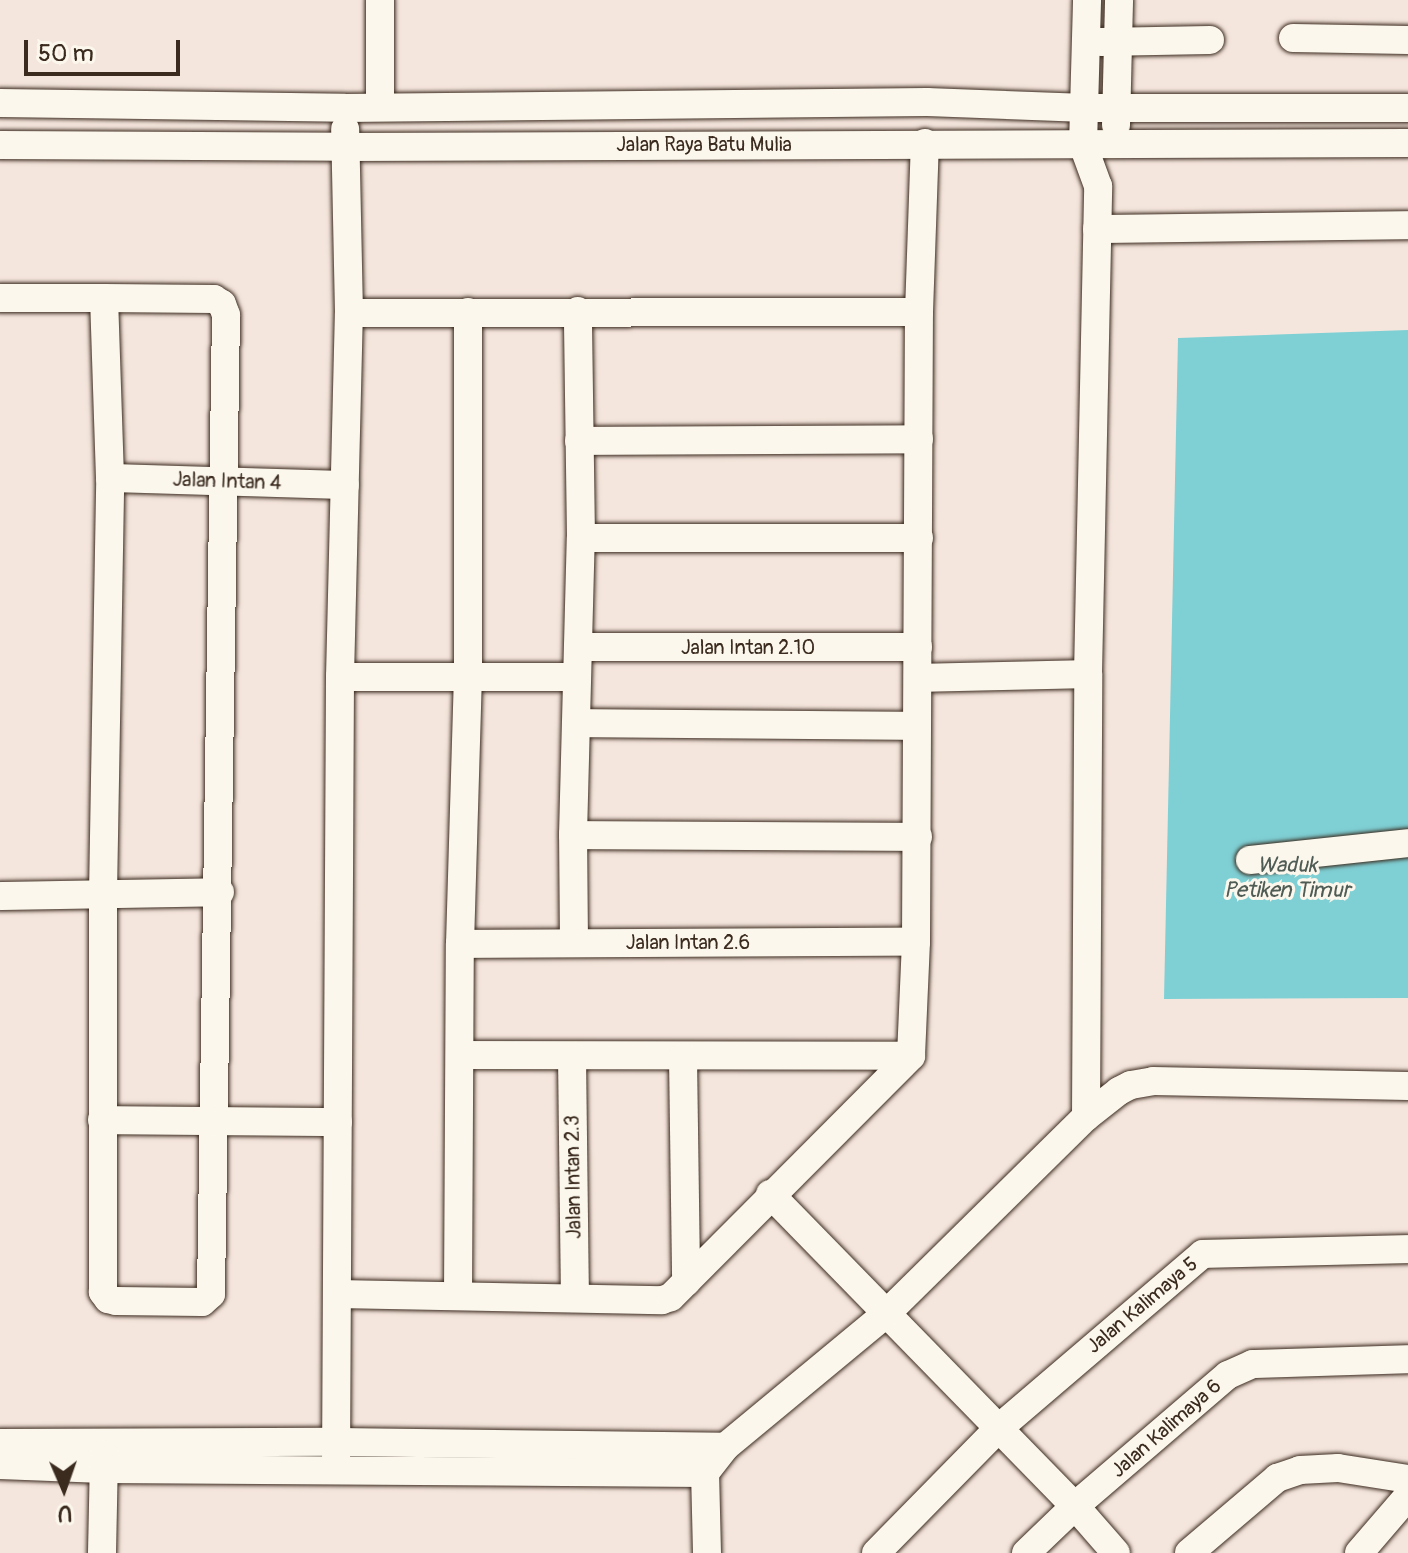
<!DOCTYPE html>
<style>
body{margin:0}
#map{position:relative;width:1408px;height:1553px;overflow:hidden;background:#f5e6dd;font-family:Pangolin,sans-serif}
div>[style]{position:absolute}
.water>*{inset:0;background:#7fd0d5}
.roads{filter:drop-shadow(0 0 2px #3b2a1e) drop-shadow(0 0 2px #3b2a1e)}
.minor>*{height:28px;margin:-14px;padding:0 14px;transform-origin:14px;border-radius:14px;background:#fbf7ec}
span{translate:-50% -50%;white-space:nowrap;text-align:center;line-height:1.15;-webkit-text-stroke:6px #fbf7ec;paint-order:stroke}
.street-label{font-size:20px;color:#3b2a1e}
.water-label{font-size:22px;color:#4f5c55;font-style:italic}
.north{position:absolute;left:24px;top:1449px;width:80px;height:80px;-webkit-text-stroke:6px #fbf7ec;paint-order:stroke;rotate:178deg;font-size:22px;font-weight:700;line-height:32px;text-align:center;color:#3b2a1e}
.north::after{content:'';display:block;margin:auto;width:28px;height:36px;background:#3b2a1e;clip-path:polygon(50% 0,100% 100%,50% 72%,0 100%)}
.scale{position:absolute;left:24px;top:40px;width:156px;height:36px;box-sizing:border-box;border:4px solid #3b2a1e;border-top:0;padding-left:10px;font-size:24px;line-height:28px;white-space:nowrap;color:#3b2a1e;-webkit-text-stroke:6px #fbf7ec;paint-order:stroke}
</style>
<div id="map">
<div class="water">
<i style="clip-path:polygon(1408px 330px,1408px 998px,1164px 999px,1178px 338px)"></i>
</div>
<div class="roads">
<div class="minor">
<i style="left:380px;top:0;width:107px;rotate:90deg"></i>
<i style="left:1293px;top:38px;width:115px;rotate:1deg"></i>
<i style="left:1101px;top:42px;width:109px;rotate:-1.1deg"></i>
<i style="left:0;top:103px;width:344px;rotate:0.8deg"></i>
<i style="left:344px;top:108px;width:583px;rotate:-0.59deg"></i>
<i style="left:927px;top:102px;width:159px;rotate:2.2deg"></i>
<i style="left:1086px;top:108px;width:322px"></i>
<i style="left:1116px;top:125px;width:125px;rotate:-88.6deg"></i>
<i style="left:0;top:145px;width:345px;rotate:0.3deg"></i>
<i style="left:345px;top:147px;width:1063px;rotate:-0.22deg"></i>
<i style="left:1097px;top:229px;width:311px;rotate:-0.7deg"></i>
<i style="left:0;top:298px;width:104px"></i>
<i style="left:104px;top:298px;width:110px;rotate:0.5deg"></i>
<i style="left:214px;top:299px;width:9px;rotate:32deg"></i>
<i style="left:222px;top:304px;width:12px;rotate:70deg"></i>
<i style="left:226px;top:315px;width:979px;rotate:90.88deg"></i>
<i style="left:211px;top:1294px;width:12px;rotate:138deg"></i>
<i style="left:202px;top:1302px;width:86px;rotate:-179.3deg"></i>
<i style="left:116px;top:1301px;width:8px;rotate:-166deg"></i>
<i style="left:108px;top:1299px;width:9px;rotate:-126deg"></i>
<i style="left:103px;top:1292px;width:398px;rotate:-90deg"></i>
<i style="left:103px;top:894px;width:416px;rotate:-89deg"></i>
<i style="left:110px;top:478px;width:180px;rotate:-91.9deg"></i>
<i style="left:349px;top:313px;width:570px;rotate:-0.1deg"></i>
<i style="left:579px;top:441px;width:340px;rotate:-0.3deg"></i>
<i style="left:110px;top:478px;width:235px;rotate:1.7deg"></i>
<i style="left:581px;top:538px;width:338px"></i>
<i style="left:578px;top:647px;width:340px"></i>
<i style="left:340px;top:677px;width:237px"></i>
<i style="left:918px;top:678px;width:170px;rotate:-1.3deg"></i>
<i style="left:578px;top:723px;width:339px;rotate:0.5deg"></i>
<i style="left:573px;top:835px;width:345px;rotate:0.3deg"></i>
<i style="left:1250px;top:860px;width:159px;rotate:-6.1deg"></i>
<i style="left:0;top:896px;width:220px;rotate:-1deg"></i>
<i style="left:574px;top:943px;width:108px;rotate:-90.5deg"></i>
<i style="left:573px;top:835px;width:297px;rotate:-88.5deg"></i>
<i style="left:581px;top:538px;width:227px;rotate:-90.8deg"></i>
<i style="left:460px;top:944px;width:456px;rotate:-0.3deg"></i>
<i style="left:461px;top:1055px;width:450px;rotate:0.1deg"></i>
<i style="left:572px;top:1056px;width:242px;rotate:89.3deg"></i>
<i style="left:683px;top:1057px;width:225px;rotate:89.2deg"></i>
<i style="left:1086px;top:1117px;width:443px;rotate:-89.7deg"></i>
<i style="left:1088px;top:674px;width:488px;rotate:-88.8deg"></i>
<i style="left:1098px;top:186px;width:44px;rotate:-110.1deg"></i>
<i style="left:1083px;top:145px;width:145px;rotate:-88.4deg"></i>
<i style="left:102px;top:1120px;width:236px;rotate:0.5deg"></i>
<i style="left:770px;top:1194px;width:436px;rotate:45.7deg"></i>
<i style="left:1075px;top:1506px;width:62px;rotate:48.9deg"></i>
<i style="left:337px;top:1294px;width:325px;rotate:1.1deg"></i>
<i style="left:662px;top:1300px;width:9px;rotate:-18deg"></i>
<i style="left:671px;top:1297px;width:340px;rotate:-45.1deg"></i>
<i style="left:911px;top:1056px;width:114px;rotate:-87.5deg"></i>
<i style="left:916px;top:942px;width:630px;rotate:-89.73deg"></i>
<i style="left:919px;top:312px;width:169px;rotate:-88deg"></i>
<i style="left:458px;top:1296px;width:352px;rotate:-89.7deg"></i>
<i style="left:460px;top:944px;width:265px;rotate:-88.3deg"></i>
<i style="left:468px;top:679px;width:367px;rotate:-90deg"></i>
<i style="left:0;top:1443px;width:337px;rotate:-0.2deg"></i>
<i style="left:337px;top:1442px;width:388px;rotate:0.7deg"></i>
<i style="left:0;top:1465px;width:103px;rotate:2.2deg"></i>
<i style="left:103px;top:1469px;width:602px;rotate:0.38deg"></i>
<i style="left:336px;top:1468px;width:791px;rotate:-89.71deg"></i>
<i style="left:340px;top:677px;width:364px;rotate:-88.6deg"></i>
<i style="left:349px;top:313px;width:184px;rotate:-91.2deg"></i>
<i style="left:102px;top:1553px;width:99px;rotate:-88.8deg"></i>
<i style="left:707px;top:1553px;width:80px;rotate:-91.4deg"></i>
<i style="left:705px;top:1473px;width:33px;rotate:-52deg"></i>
<i style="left:725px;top:1447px;width:210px;rotate:-39.6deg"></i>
<i style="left:887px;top:1313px;width:279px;rotate:-44.6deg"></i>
<i style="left:1086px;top:1117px;width:42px;rotate:-38.2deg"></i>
<i style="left:1119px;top:1091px;width:13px;rotate:-27deg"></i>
<i style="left:1131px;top:1085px;width:22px;rotate:-10deg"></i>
<i style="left:1153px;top:1081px;width:255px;rotate:1.1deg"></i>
<i style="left:876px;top:1553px;width:175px;rotate:-45.5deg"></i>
<i style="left:999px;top:1428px;width:268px;rotate:-40.5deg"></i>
<i style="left:1203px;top:1254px;width:205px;rotate:-1.4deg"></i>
<i style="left:1026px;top:1553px;width:68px;rotate:-43.8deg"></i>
<i style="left:1075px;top:1506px;width:201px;rotate:-40.6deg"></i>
<i style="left:1228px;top:1375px;width:27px;rotate:-24deg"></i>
<i style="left:1253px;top:1364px;width:155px;rotate:-1.8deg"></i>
<i style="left:1189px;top:1553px;width:116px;rotate:-40.4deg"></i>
<i style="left:1277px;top:1478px;width:24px;rotate:-19deg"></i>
<i style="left:1300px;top:1470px;width:38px;rotate:-3deg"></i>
<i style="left:1338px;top:1468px;width:71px;rotate:8.9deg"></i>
<i style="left:1359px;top:1553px;width:75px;rotate:-49.3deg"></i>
</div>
</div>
<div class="street-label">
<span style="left:704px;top:144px">Jalan Raya Batu Mulia</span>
<span style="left:227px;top:481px;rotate:2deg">Jalan Intan 4</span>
<span style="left:748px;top:647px">Jalan Intan 2.10</span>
<span style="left:688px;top:942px">Jalan Intan 2.6</span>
<span style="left:573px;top:1177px;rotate:-91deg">Jalan Intan 2.3</span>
<span style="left:1142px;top:1305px;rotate:-40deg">Jalan Kalimaya 5</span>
<span style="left:1166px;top:1428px;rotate:-41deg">Jalan Kalimaya 6</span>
</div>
<div class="water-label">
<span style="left:1287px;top:878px">Waduk<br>Petiken Timur</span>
</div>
<div class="north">U</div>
<div class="scale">50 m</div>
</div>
